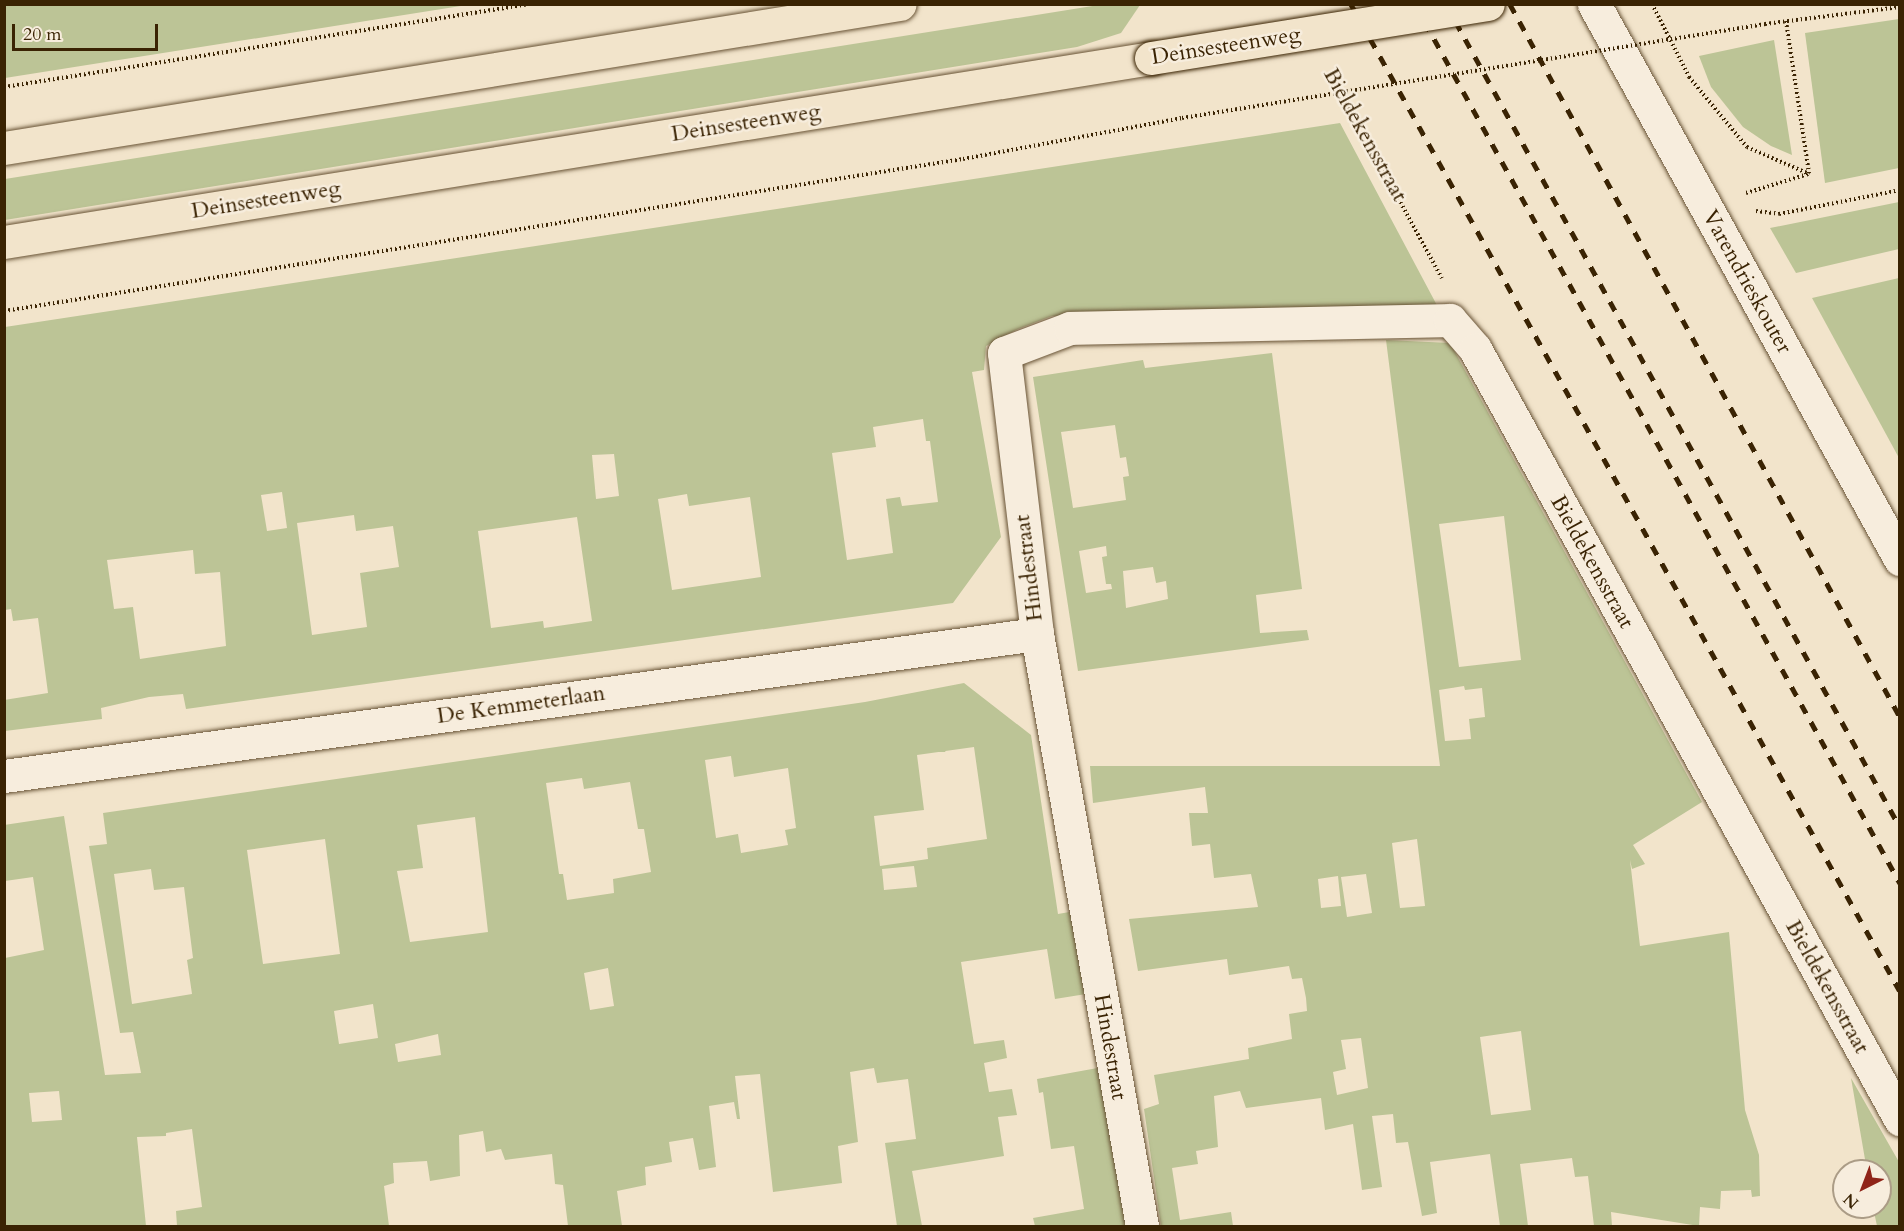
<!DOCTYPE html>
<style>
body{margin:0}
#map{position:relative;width:1904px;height:1231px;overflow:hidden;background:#f2e4cb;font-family:Cardo,serif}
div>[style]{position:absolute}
.green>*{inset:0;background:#bcc496}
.path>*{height:4px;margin-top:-2px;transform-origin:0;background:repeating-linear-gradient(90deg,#3a2303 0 1.5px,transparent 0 4.5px)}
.roads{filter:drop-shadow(0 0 2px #685335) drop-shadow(0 0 2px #685335)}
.minor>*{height:33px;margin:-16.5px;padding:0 16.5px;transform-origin:16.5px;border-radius:16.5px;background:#f7eddd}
.highway>*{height:33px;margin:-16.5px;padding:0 16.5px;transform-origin:16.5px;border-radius:16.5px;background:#f2e4cb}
.rail>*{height:4.5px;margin-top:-2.25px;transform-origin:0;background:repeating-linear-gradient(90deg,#3a2303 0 10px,transparent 0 20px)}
.path-bridge>*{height:4px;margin-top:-2px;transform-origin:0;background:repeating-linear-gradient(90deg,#3a2303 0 1.5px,transparent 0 4.5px)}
.bridges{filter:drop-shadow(0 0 2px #3a2303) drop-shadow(0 0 2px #3a2303)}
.highway-bridge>*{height:33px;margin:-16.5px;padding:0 16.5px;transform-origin:16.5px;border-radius:16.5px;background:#f2e4cb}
span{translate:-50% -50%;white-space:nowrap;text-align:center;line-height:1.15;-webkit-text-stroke:5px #f7eddd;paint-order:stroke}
.street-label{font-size:22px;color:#3a2303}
.frame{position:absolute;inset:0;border:6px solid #3a2303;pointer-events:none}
.north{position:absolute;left:1832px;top:1159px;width:60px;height:60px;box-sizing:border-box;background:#f7eddd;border:2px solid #ab9c86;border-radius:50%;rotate:222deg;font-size:16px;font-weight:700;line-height:24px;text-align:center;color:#3a2303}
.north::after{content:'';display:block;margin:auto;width:21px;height:27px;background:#8f2418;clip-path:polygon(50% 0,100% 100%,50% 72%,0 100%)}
.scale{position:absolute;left:12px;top:24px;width:146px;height:27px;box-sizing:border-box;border:3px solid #3a2303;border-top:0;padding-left:8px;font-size:18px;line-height:21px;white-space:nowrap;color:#3a2303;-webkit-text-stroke:4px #f7eddd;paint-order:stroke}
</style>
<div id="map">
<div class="green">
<i style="clip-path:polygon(5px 4px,467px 4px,467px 5px,5px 78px)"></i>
<i style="clip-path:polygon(1105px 4px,1140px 5px,1121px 33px,1077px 47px,5px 220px,5px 179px)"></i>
<i style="clip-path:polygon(1899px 19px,1899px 168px,1825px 183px,1805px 33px)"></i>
<i style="clip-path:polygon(1774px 40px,1792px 155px,1771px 146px,1743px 127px,1711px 87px,1699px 56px)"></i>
<i style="clip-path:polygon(evenodd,1340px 123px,1440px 311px,1052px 316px,1018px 329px,986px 346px,984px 370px,972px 372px,1001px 537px,953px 603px,186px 709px,183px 694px,149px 697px,101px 708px,102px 719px,5px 731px,4px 700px,48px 693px,38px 618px,13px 621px,11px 609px,5px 610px,5px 327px,1340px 123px,923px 419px,926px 441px,930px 441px,938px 502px,902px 506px,900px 497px,886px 499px,893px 553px,847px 560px,832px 453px,876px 447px,873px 427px,923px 419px,1340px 123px,614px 454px,619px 496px,596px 499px,592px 455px,614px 454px,1340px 123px,282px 492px,287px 528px,267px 531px,261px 495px,282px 492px,1340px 123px,687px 494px,689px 506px,750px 497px,761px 577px,672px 590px,658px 499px,687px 494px,1340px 123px,354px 515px,356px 531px,393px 526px,399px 567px,360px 573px,367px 627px,312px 635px,297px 523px,354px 515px,1340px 123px,577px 517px,592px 621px,544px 628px,543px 621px,491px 628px,478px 531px,577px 517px,1340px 123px,193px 550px,195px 574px,220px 572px,226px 646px,140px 659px,133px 607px,114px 609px,107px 560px,193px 550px)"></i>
<i style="clip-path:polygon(1899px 202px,1899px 249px,1796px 273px,1770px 228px)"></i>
<i style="clip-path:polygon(1899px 278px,1900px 278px,1899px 458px,1812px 298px)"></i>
<i style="clip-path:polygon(evenodd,1386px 340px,1450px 343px,1702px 802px,1633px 845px,1645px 864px,1632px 869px,1630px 860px,1640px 946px,1729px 932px,1745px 1110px,1759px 1155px,1760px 1196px,1752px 1197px,1751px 1190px,1721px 1191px,1720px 1209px,1700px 1207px,1699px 1226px,1611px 1212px,1612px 1226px,1594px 1226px,1588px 1176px,1575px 1177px,1572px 1158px,1520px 1164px,1528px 1226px,1500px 1226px,1490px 1154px,1430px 1162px,1437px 1213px,1422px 1216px,1408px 1142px,1396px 1143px,1393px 1114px,1372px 1116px,1382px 1187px,1362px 1190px,1353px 1124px,1325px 1130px,1321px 1098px,1246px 1108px,1240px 1091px,1214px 1096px,1218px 1147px,1196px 1151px,1198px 1164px,1172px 1168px,1180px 1220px,1231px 1212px,1233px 1226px,1161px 1226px,1144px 1109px,1159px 1104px,1154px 1075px,1249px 1059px,1248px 1048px,1292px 1039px,1289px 1014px,1307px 1011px,1306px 998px,1302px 978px,1292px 979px,1289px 966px,1229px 975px,1227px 959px,1138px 971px,1129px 919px,1258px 907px,1251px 874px,1214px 878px,1210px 844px,1192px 846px,1189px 813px,1208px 813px,1205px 787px,1093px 803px,1090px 766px,1440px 766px,1386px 340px,1504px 516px,1521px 660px,1459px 667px,1439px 524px,1504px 516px,1386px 340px,1464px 686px,1465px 690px,1482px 688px,1485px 717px,1469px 719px,1471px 739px,1445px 741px,1439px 690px,1464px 686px,1386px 340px,1417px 839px,1425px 906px,1400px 908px,1392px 843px,1417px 839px,1386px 340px,1366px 874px,1372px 913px,1347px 917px,1341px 877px,1366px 874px,1386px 340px,1338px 876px,1341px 906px,1321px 908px,1318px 879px,1338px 876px,1386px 340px,1521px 1031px,1531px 1110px,1491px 1115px,1480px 1037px,1521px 1031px,1386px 340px,1361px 1038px,1368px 1088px,1337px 1095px,1333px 1072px,1346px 1069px,1341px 1040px,1361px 1038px)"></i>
<i style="clip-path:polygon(evenodd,1272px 353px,1302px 589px,1256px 595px,1260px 633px,1307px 630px,1309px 640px,1078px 671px,1033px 377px,1143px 360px,1145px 368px,1272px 353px,1115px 425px,1120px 458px,1126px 457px,1129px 476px,1123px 477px,1126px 500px,1073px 508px,1061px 432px,1115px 425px,1272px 353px,1106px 546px,1107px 556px,1102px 557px,1106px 584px,1111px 584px,1112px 589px,1086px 593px,1079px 551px,1106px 546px,1272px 353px,1153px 567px,1156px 583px,1166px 581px,1168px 599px,1126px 608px,1123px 571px,1153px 567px)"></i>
<i style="clip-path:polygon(evenodd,964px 683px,1031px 735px,1058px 914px,1075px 911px,1086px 994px,1055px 999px,1047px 949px,961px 962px,974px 1044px,1004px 1040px,1007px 1058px,984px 1063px,989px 1092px,1012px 1089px,1017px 1115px,998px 1117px,1004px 1156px,912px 1171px,922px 1226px,897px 1226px,885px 1143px,916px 1139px,908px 1079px,877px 1083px,874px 1068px,850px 1072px,858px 1142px,838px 1146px,842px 1183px,773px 1192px,760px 1074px,735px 1076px,740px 1119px,737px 1119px,734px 1102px,709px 1106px,716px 1167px,699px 1170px,693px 1138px,669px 1142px,672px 1162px,645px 1167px,646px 1185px,617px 1191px,622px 1226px,568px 1226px,563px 1185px,555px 1184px,552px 1154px,505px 1160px,501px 1149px,486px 1152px,483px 1131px,459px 1135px,460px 1176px,430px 1181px,427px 1161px,393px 1163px,394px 1183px,384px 1186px,389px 1226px,177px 1226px,176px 1211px,202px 1207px,192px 1129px,166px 1133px,166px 1136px,137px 1137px,146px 1226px,5px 1226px,5px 958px,44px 950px,33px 877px,5px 881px,4px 825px,64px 816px,105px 1075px,141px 1073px,133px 1032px,120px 1033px,89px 846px,107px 844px,103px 813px,865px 702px,964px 683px,974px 747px,987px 839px,927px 848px,928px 859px,880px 866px,874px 816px,924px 810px,917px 755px,974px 747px,964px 683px,731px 756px,734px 777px,788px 768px,796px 828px,785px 830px,788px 845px,741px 853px,738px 834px,716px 838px,705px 760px,731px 756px,964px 683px,582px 778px,584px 789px,630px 782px,638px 829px,644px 829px,651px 872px,613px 879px,614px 893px,567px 900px,563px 874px,559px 874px,546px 783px,582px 778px,964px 683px,475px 817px,488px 932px,410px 942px,397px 871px,423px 868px,417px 825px,475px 817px,964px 683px,325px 839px,340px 954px,263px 964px,247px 850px,325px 839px,964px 683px,914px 866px,917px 887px,884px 890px,882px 869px,914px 866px,964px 683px,151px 869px,154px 890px,184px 887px,193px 958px,187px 960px,192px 994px,132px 1004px,114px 874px,151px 869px,964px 683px,608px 968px,614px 1006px,590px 1010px,584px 973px,608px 968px,964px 683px,373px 1004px,378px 1038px,339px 1044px,334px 1011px,373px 1004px,964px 683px,438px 1034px,441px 1055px,398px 1062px,395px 1044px,438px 1034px,964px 683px,59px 1091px,62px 1120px,32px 1122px,29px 1093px,59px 1091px)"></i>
<i style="clip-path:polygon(1103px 1067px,1127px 1226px,1035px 1226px,1033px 1218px,1084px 1209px,1074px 1146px,1051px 1149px,1043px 1092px,1039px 1093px,1037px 1079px)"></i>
<i style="clip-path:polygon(1851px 1078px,1899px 1162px,1899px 1226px,1877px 1226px,1873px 1207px,1880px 1207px,1880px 1171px,1867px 1171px)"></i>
</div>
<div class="path">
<i style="left:1652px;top:4px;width:82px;rotate:63.1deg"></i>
<i style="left:1689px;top:77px;width:91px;rotate:50.4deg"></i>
<i style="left:1747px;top:147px;width:68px;rotate:23.5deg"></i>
<i style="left:1786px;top:21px;width:154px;rotate:81.4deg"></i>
<i style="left:1765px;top:24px;width:136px;rotate:-7.2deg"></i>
<i style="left:1329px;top:72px;width:235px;rotate:61.3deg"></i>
<i style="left:4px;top:87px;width:533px;rotate:-8.97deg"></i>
<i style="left:1746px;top:193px;width:65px;rotate:-17deg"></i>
<i style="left:1756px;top:211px;width:23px;rotate:7deg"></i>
<i style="left:1779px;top:214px;width:123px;rotate:-11.2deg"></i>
<i style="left:4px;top:311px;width:971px;rotate:-9.01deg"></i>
<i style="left:963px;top:159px;width:223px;rotate:-10.6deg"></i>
</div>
<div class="roads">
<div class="minor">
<i style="left:1594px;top:4px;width:634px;rotate:61.13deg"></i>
<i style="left:4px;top:776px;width:1043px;rotate:-7.83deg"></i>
<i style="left:1142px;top:1226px;width:601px;rotate:-100.06deg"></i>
<i style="left:1037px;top:634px;width:283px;rotate:-96.7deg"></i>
<i style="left:1004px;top:353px;width:71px;rotate:-20.7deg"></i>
<i style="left:1070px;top:328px;width:380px;rotate:-1.2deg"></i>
<i style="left:1450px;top:320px;width:38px;rotate:49deg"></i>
<i style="left:1475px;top:349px;width:880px;rotate:61.1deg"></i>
</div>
<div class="highway">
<i style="left:4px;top:148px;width:907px;rotate:-9.13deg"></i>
<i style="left:4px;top:242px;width:1162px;rotate:-9.11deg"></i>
</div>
</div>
<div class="rail">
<i style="left:1351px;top:4px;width:1129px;rotate:60.92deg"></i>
<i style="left:1415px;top:4px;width:1004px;rotate:61.11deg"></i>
<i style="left:1446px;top:4px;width:940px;rotate:61.12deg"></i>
<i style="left:1510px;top:4px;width:813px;rotate:61.32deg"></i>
</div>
<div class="path-bridge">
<i style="left:1182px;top:118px;width:591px;rotate:-9.16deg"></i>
</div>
<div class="bridges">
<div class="highway-bridge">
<i style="left:1151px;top:58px;width:341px;rotate:-9.1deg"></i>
</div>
</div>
<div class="street-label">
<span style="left:1226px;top:46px;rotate:-9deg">Deinsesteenweg</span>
<span style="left:746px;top:123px;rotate:-9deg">Deinsesteenweg</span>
<span style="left:1365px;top:135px;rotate:61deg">Bieldekensstraat</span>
<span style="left:266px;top:200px;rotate:-9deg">Deinsesteenweg</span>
<span style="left:1747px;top:282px;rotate:61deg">Varendrieskouter</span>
<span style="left:1592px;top:562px;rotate:61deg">Bieldekensstraat</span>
<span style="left:1029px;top:568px;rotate:-97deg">Hindestraat</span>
<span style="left:521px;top:705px;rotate:-8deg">De Kemmeterlaan</span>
<span style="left:1827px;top:987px;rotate:61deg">Bieldekensstraat</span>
<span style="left:1110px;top:1047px;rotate:80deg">Hindestraat</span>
</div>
<div class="frame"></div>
<div class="north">N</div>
<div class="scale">20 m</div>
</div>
